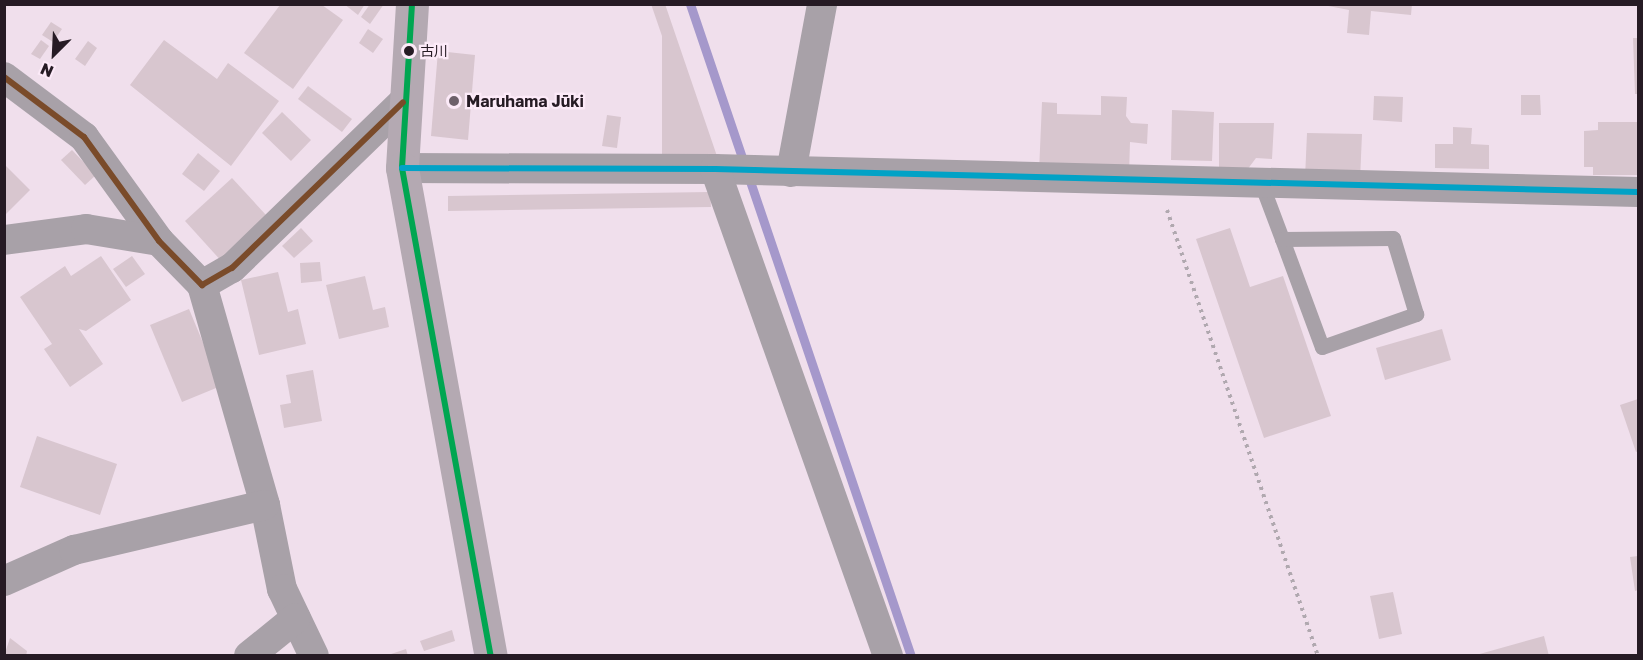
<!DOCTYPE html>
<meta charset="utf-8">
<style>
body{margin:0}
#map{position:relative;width:1643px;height:660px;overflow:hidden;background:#f0dfec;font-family:"Golos Text","Noto Sans JP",sans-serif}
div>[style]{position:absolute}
.stream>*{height:9px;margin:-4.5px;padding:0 4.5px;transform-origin:4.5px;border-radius:4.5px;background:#a598cb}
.building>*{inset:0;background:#d8c6cf}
.path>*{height:4px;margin-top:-2px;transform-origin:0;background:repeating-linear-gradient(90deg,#b0a8af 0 3px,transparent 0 7.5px)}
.lane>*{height:15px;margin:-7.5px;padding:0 7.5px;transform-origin:7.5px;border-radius:7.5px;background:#a8a1a8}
.street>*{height:30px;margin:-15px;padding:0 15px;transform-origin:15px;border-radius:15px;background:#a8a1a8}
.secondary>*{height:33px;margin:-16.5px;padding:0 16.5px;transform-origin:16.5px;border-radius:16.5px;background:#b4a9b2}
.bus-1>*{height:6px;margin:-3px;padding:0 3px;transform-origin:3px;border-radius:3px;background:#00a651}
.bus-2>*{height:6px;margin:-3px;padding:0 3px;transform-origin:3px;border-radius:3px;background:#7a4b2a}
.bus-3>*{height:6px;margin:-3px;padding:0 3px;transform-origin:3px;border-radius:3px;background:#02a2c6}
.dots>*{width:16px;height:16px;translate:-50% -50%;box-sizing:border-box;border:3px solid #fceaf8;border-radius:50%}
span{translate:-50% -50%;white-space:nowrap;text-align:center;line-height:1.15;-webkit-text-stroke:4.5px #fceaf8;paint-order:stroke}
.bus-label{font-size:14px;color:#261b24}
.left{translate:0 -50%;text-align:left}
.poi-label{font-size:16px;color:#261b24;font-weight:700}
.frame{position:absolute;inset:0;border:6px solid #261b24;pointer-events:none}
.north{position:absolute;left:24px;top:24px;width:60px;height:60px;-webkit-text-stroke:4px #fceaf8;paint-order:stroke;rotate:204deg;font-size:16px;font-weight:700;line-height:24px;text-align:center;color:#261b24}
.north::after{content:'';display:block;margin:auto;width:21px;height:27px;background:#261b24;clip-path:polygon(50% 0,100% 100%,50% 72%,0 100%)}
</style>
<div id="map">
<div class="stream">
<i style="left:690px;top:4px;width:688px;rotate:71.28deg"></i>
</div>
<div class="building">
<i style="clip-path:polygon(344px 4px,365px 4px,358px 15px)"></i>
<i style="clip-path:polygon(370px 4px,384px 4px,370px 24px,361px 17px)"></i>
<i style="clip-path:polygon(651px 4px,665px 4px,719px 162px,662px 163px,662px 36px)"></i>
<i style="clip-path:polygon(1318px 4px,1412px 4px,1411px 15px,1371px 11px,1369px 35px,1347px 33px,1349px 10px)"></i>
<i style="clip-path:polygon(280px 5px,322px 5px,343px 20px,293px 89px,244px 53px)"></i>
<i style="clip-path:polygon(51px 22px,62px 29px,53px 42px,42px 35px)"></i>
<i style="clip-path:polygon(368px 29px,383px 39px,373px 53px,359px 43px)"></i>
<i style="clip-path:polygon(1633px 38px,1638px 38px,1638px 94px,1635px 94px)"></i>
<i style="clip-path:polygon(41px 40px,49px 46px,40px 59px,31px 54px)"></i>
<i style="clip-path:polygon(164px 40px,217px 79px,228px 63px,279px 101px,231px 166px,130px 85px)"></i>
<i style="clip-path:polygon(88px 41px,97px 48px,85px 66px,75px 59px)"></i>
<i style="clip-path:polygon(438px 51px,475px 55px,468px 140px,431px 136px)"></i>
<i style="clip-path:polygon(308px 86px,352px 119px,342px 132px,298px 99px)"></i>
<i style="clip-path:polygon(1521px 95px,1540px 95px,1541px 115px,1521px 115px)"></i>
<i style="clip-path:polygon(1101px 96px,1127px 97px,1126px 116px,1131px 123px,1148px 124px,1147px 144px,1130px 142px,1129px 175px,1039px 172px,1042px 102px,1057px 103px,1057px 114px,1101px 115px)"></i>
<i style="clip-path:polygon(1374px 96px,1403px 97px,1402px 122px,1373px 120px)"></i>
<i style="clip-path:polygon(1172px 110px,1214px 112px,1212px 161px,1171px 160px)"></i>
<i style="clip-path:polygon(282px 112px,311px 140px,291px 161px,262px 133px)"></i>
<i style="clip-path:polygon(607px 115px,621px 117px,617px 148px,602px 146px)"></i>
<i style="clip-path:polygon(1598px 122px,1638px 122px,1638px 175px,1593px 175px,1593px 167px,1584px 167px,1584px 131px,1598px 130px)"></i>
<i style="clip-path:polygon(1219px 123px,1274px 123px,1272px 159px,1256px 158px,1247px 170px,1219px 169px)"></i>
<i style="clip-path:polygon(1453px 127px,1472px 128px,1471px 144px,1489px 145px,1489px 169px,1435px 168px,1435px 144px,1453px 144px)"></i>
<i style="clip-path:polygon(1307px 133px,1362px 134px,1360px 180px,1305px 178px)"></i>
<i style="clip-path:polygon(72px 150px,96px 175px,85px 185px,61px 160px)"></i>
<i style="clip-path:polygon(198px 153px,220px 171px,204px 191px,182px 174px)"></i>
<i style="clip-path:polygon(4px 164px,30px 190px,4px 216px)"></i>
<i style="clip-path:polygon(232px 178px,266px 215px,224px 264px,185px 221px)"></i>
<i style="clip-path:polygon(710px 192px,711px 207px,448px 211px,448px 196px)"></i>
<i style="clip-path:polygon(301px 228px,313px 241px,294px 258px,282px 246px)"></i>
<i style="clip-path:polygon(1230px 228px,1250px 287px,1283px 276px,1331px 416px,1264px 438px,1196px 239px)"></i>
<i style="clip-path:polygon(101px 256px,131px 300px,86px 331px,79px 329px,103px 364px,70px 387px,44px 349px,52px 344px,20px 297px,65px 266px,71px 276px)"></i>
<i style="clip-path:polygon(132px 256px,145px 274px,126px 287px,113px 269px)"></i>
<i style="clip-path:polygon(320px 262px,322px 281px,301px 283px,300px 263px)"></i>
<i style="clip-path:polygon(278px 272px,288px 312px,298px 309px,306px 344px,259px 355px,241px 280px)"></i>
<i style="clip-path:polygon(365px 276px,373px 310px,385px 307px,389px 327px,339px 339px,326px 285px)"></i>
<i style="clip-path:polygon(189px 309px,221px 386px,182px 402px,150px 325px)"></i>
<i style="clip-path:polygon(1442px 329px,1451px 360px,1385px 380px,1376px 348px)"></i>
<i style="clip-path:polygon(313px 370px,322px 421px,284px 428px,280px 405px,291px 403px,286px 375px)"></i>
<i style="clip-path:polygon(1638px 399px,1638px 451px,1636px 452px,1620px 405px)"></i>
<i style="clip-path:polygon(37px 436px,117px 464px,100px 515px,20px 487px)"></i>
<i style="clip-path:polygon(1638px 556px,1638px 590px,1635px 591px,1630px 557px)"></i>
<i style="clip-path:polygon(1393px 592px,1402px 634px,1379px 639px,1370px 596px)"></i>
<i style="clip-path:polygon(452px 630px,455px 641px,424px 651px,420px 641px)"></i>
<i style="clip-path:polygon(1544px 636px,1549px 656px,1476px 656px,1476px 655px)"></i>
<i style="clip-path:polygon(10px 638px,27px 651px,26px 656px,4px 656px)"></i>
<i style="clip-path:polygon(406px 649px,408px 656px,388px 656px,388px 655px)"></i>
</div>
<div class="path">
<i style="left:1167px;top:210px;width:471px;rotate:71.3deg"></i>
</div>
<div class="lane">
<i style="left:1261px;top:183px;width:60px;rotate:69.4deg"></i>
<i style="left:1282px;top:239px;width:115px;rotate:69.7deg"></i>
<i style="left:1322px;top:347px;width:100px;rotate:-19.3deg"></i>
<i style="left:1416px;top:314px;width:79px;rotate:-106.8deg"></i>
<i style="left:1393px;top:238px;width:111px;rotate:179.5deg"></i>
</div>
<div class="street">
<i style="left:4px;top:77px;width:100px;rotate:36.9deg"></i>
<i style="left:84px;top:137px;width:128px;rotate:54.2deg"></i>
<i style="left:159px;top:241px;width:62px;rotate:45.7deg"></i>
<i style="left:202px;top:285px;width:34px;rotate:-30deg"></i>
<i style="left:232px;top:268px;width:238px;rotate:-44.1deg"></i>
<i style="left:402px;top:168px;width:313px;rotate:0.2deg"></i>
<i style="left:715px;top:169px;width:923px;rotate:1.43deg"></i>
<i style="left:715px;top:169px;width:517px;rotate:70.44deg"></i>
<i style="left:791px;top:172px;width:171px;rotate:-79.5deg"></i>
<i style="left:4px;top:240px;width:83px;rotate:-7.6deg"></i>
<i style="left:86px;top:229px;width:74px;rotate:9.3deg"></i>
<i style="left:202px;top:285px;width:229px;rotate:74deg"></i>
<i style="left:265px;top:505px;width:86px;rotate:78.6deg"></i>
<i style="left:282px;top:589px;width:74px;rotate:64.5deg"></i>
<i style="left:4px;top:581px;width:77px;rotate:-23.9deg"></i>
<i style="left:74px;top:550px;width:196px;rotate:-13.3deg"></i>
<i style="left:249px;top:656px;width:60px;rotate:-39deg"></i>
</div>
<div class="secondary">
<i style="left:412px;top:4px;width:164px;rotate:93.5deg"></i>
<i style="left:402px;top:168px;width:496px;rotate:79.7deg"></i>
</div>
<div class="bus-1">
<i style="left:412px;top:4px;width:164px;rotate:93.5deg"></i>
<i style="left:402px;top:168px;width:496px;rotate:79.7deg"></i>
</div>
<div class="bus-2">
<i style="left:4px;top:77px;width:100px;rotate:36.9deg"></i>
<i style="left:84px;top:137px;width:128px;rotate:54.2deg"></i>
<i style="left:159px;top:241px;width:62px;rotate:45.7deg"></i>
<i style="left:202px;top:285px;width:34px;rotate:-30deg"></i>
<i style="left:232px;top:268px;width:238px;rotate:-44.1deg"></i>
</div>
<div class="bus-3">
<i style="left:402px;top:168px;width:313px;rotate:0.2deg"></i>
<i style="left:715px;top:169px;width:923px;rotate:1.43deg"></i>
</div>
<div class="dots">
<i style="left:409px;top:51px;background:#261b24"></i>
<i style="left:454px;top:101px;background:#6d606a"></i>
</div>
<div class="bus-label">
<span class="left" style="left:420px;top:51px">古川</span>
</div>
<div class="poi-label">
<span class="left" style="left:466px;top:101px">Maruhama Jūki</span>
</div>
<div class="frame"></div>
<div class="north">N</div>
</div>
